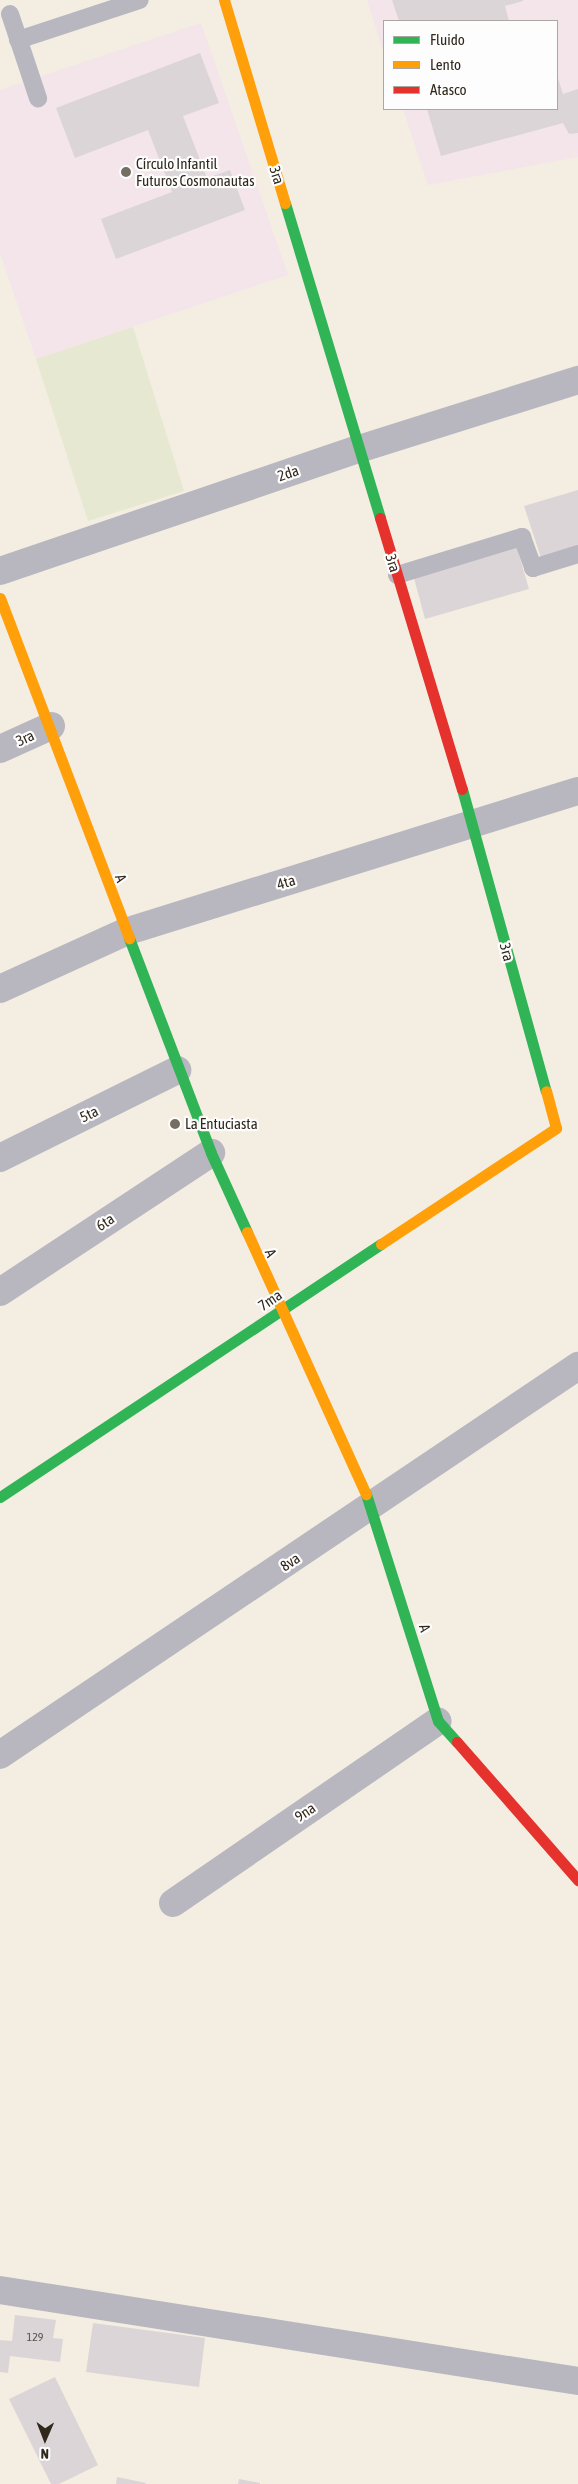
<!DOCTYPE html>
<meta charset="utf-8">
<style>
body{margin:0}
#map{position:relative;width:578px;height:2484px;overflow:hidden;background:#f4ede2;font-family:"Asap Condensed",sans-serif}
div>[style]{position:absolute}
.education>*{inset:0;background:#f3e5ea}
.green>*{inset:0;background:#e6e8d2}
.building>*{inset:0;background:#dcd5d7}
.lane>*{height:18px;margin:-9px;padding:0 9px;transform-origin:9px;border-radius:9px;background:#b8b7bf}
.street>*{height:28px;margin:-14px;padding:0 14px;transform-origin:14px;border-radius:14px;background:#b8b7bf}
.fast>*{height:11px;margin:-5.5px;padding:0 5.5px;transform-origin:5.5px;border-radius:5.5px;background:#30b455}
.slow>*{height:11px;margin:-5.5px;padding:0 5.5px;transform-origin:5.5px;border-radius:5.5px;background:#ff9f0a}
.jam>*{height:11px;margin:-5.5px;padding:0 5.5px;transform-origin:5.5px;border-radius:5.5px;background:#e5322d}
.dots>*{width:14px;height:14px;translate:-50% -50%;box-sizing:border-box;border:2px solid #fdfdfd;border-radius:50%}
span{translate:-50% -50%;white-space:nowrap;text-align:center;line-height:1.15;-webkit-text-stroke:4.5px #fdfdfd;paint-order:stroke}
.number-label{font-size:12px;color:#5c534b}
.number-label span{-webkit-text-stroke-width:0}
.poi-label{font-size:15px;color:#31281c}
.left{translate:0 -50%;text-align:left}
.street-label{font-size:15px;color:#31281c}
.legend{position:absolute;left:383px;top:20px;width:175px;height:90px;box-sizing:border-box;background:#fdfdfd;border:1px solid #aba8a3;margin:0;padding:6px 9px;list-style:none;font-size:15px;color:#31281c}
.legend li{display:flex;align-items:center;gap:10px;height:25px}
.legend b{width:25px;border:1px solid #aba8a3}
.north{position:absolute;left:20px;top:2414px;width:50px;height:50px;-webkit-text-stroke:4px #fdfdfd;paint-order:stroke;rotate:181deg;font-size:14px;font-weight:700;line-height:20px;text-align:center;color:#31281c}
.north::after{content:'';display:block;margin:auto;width:18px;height:22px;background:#31281c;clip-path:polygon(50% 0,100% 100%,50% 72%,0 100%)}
</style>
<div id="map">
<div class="education">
<i style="clip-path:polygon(367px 0,578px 0,578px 157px,428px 185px,403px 109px,557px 109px,557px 21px,384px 21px,384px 53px)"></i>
<i style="clip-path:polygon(201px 23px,288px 275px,36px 359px,0 253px,0 90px)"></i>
</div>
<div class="green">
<i style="clip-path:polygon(133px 327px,184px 491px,88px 521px,36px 359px)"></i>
</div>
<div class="building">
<i style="clip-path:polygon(392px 0,523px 0,523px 1px,505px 6px,509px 21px,399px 21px)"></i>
<i style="clip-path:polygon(200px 53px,219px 103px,183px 116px,207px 178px,230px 170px,245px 210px,116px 259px,101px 219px,172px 192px,148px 130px,75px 158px,56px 108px)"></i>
<i style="clip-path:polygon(557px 75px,563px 94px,578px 89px,578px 133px,569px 134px,563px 123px,441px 156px,427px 109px,557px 109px)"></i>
<i style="clip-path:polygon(578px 490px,578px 546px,541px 558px,524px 506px)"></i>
<i style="clip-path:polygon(517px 548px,529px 589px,425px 619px,414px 578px)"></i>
<i style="clip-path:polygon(15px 2315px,56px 2320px,53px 2338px,63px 2339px,60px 2362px,10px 2356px,8px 2373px,0 2372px,0 2340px,12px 2341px)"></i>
<i style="clip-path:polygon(93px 2323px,205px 2338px,199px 2387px,86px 2372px)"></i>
<i style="clip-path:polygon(55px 2377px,98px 2465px,59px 2484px,51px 2484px,9px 2399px)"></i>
<i style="clip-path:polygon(117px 2477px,146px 2483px,145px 2484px,116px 2484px)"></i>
<i style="clip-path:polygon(239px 2479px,260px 2483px,260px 2484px,238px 2484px)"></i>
</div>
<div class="lane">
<i style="left:10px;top:14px;width:89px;rotate:71.6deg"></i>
<i style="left:18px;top:40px;width:128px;rotate:-18.2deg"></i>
<i style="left:397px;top:575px;width:131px;rotate:-16.9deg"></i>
<i style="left:522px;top:537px;width:33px;rotate:70deg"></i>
<i style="left:533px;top:568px;width:47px;rotate:-17.3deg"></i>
</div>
<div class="street">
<i style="left:0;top:571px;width:379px;rotate:-18.8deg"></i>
<i style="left:359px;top:449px;width:230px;rotate:-17.5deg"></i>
<i style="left:0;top:749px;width:56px;rotate:-24.3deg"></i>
<i style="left:0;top:989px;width:137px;rotate:-24.5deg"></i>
<i style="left:125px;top:932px;width:474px;rotate:-17.3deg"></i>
<i style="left:0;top:1158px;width:198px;rotate:-26.4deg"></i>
<i style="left:0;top:1292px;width:253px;rotate:-33.4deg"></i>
<i style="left:0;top:1755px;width:697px;rotate:-33.94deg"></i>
<i style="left:173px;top:1903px;width:321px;rotate:-34.5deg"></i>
<i style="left:0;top:2290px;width:585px;rotate:8.95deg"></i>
</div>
<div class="fast">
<i style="left:285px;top:203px;width:329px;rotate:73.2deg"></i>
<i style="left:462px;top:789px;width:313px;rotate:74.5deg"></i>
<i style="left:129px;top:938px;width:230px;rotate:69.1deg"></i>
<i style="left:211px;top:1153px;width:87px;rotate:65.5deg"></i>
<i style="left:366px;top:1494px;width:238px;rotate:72.4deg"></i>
<i style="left:438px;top:1721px;width:28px;rotate:48deg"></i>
<i style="left:0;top:1497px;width:457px;rotate:-33.6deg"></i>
</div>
<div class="slow">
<i style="left:224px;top:0;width:212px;rotate:73.3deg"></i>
<i style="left:0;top:598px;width:364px;rotate:69.2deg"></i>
<i style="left:247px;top:1232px;width:288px;rotate:65.6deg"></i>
<i style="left:381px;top:1244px;width:210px;rotate:-33.5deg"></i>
<i style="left:556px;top:1128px;width:38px;rotate:-105deg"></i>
</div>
<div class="jam">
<i style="left:380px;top:518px;width:283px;rotate:73.2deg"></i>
<i style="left:457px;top:1742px;width:184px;rotate:48.8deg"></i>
</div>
<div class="dots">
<i style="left:126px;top:172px;background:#756d61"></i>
<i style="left:175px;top:1124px;background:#756d61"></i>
</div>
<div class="number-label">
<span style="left:35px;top:2338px">129</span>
</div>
<div class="poi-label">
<span class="left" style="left:136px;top:172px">Círculo Infantil<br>Futuros Cosmonautas</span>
<span class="left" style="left:185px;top:1124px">La Entuciasta</span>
</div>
<div class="street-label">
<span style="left:277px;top:175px;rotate:73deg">3ra</span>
<span style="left:288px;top:473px;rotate:-19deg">2da</span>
<span style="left:393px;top:563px;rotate:73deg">3ra</span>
<span style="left:25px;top:738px;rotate:-24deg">3ra</span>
<span style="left:121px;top:878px;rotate:70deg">A</span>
<span style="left:286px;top:882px;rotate:-17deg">4ta</span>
<span style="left:507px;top:952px;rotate:75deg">3ra</span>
<span style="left:89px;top:1114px;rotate:-26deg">5ta</span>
<span style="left:105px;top:1222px;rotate:-33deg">6ta</span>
<span style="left:271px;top:1253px;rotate:66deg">A</span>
<span style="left:270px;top:1300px;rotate:-34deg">7ma</span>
<span style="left:290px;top:1562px;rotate:-34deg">8va</span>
<span style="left:425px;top:1628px;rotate:73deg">A</span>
<span style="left:305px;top:1812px;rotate:-34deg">9na</span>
</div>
<ul class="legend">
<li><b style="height:6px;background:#30b455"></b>Fluido</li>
<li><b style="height:6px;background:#ff9f0a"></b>Lento</li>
<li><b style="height:6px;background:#e5322d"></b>Atasco</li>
</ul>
<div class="north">N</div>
</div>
